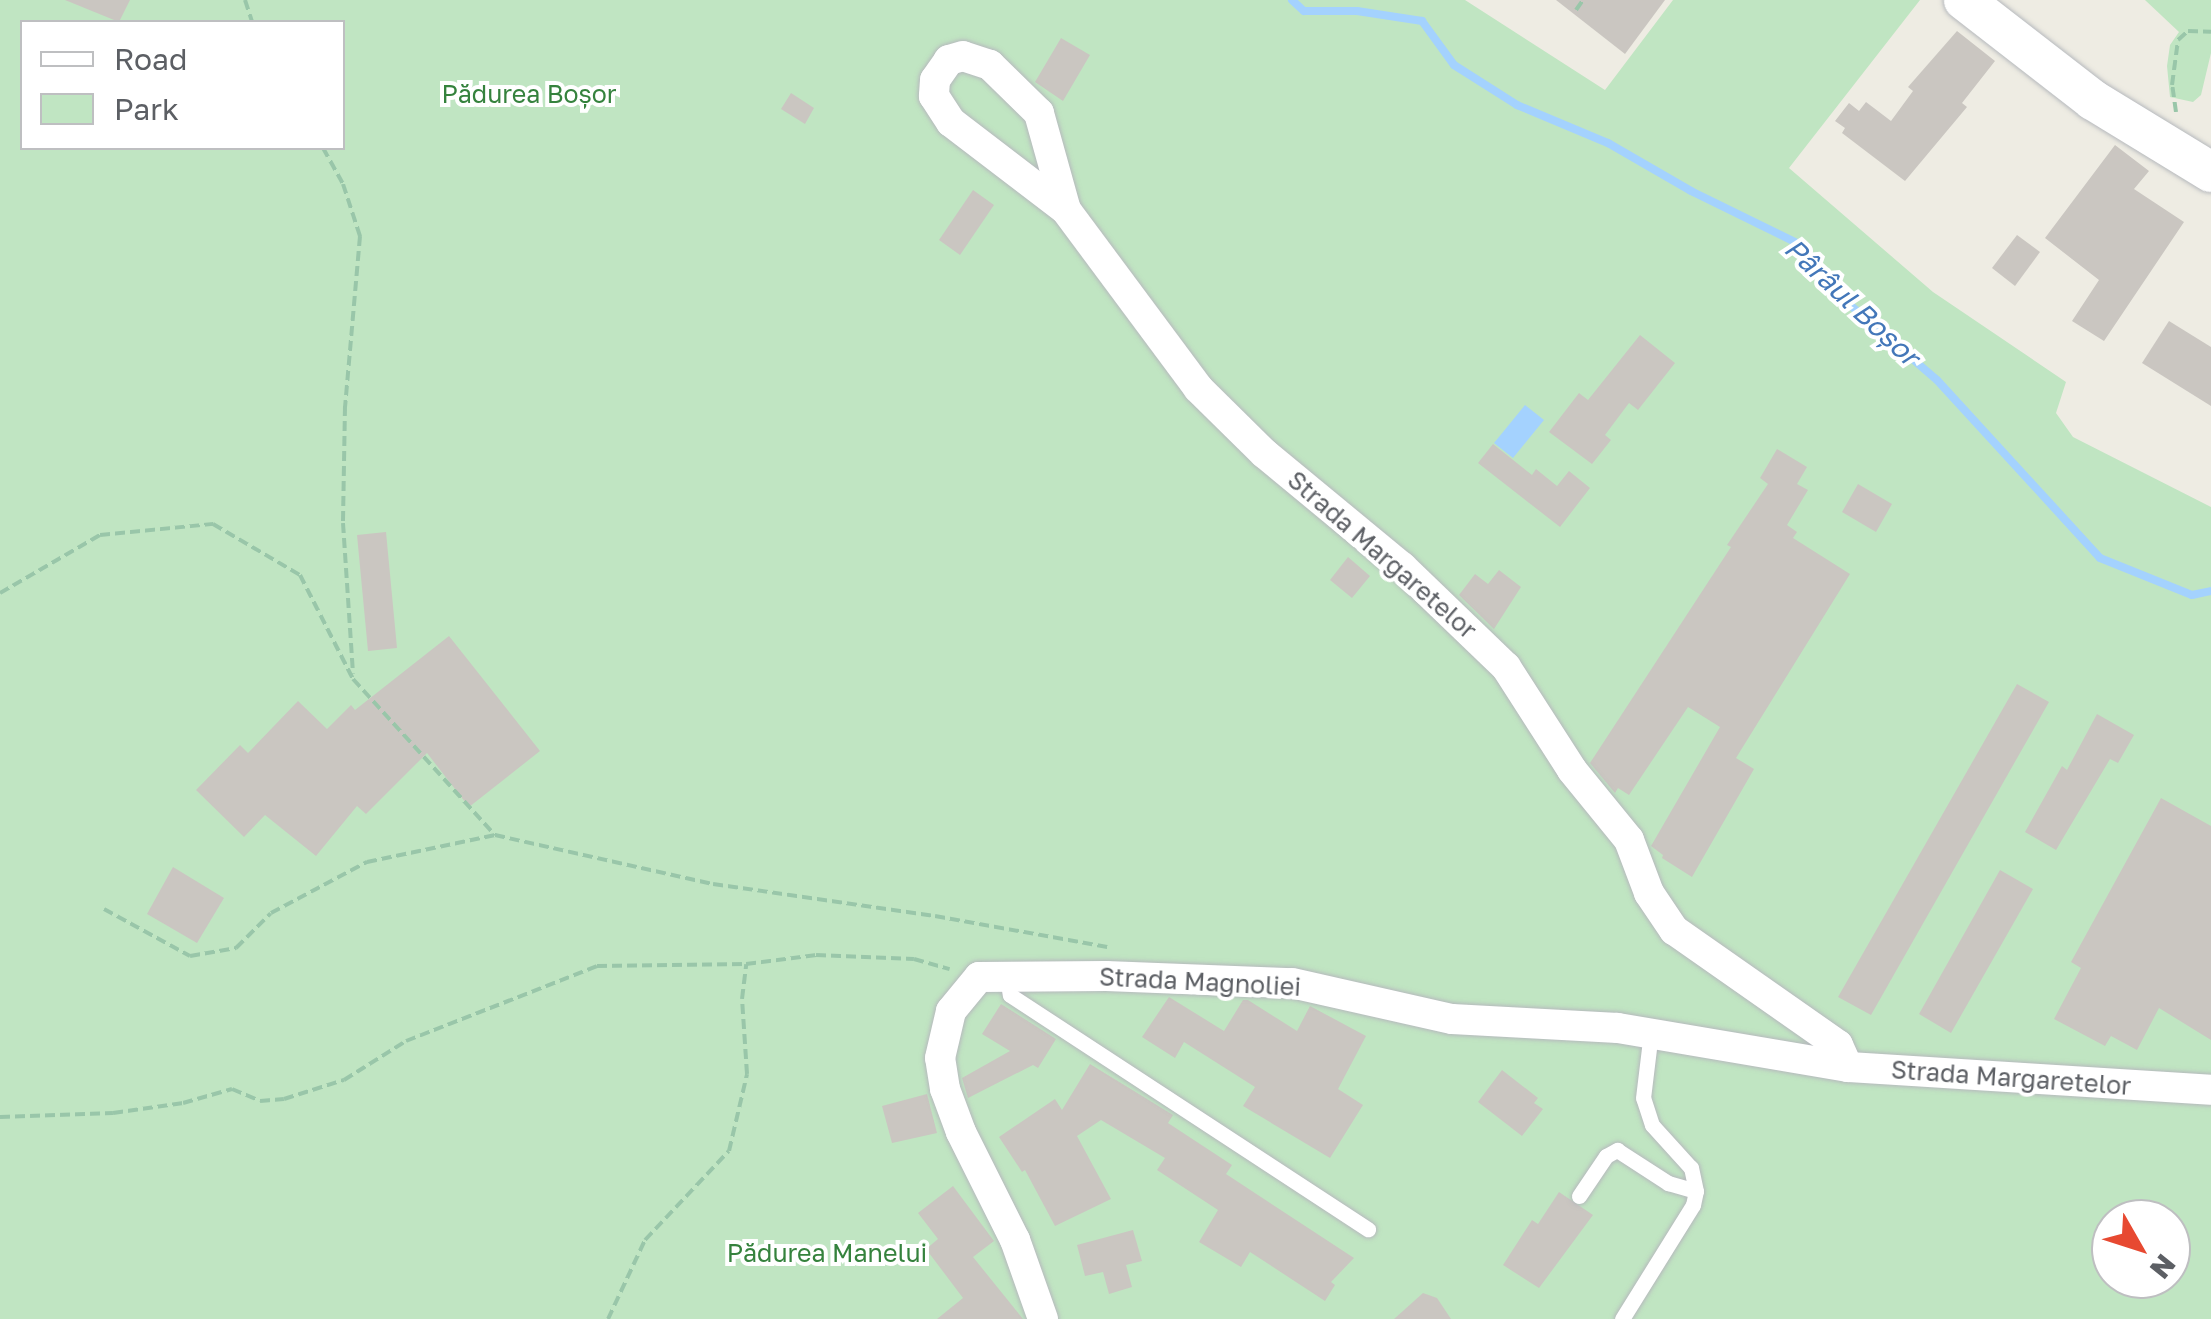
<!DOCTYPE html>
<meta charset="utf-8">
<style>
body{margin:0}
#map{position:relative;width:2211px;height:1319px;overflow:hidden;background:#eeece3;font-family:"Golos Text",sans-serif}
div>[style]{position:absolute}
.green>*{inset:0;background:#c0e5c2}
.water>*{inset:0;background:#a4d2fe}
.stream>*{height:8px;margin:-4px;padding:0 4px;transform-origin:4px;border-radius:4px;background:#a4d2fe}
.building>*{inset:0;background:#cac6c1}
.path>*{height:4px;margin-top:-2px;transform-origin:0;background:repeating-linear-gradient(90deg,#99c6a9 0 10px,transparent 0 15px)}
.roads{filter:drop-shadow(0 0 2px #b6b9bd) drop-shadow(0 0 2px #b6b9bd)}
.service>*{height:15px;margin:-7.5px;padding:0 7.5px;transform-origin:7.5px;border-radius:7.5px;background:#fff}
.minor>*{height:30px;margin:-15px;padding:0 15px;transform-origin:15px;border-radius:15px;background:#fff}
.secondary>*{height:40px;margin:-20px;padding:0 20px;transform-origin:20px;border-radius:20px;background:#fff}
span{translate:-50% -50%;white-space:nowrap;text-align:center;line-height:1.15;-webkit-text-stroke:8px #fff;paint-order:stroke}
.park-label{font-size:25px;color:#35823d}
.street-label{font-size:25px;color:#5c5f64}
.water-label{font-size:28px;color:#4377b9;font-style:italic}
.legend{position:absolute;left:20px;top:20px;width:325px;height:130px;box-sizing:border-box;background:#fff;border:2px solid #bebfc1;margin:0;padding:12px 18px;list-style:none;font-size:30px;color:#5c5f64}
.legend li{display:flex;align-items:center;gap:20px;height:50px}
.legend b{width:50px;border:2px solid #bebfc1}
.north{position:absolute;left:2091px;top:1199px;width:100px;height:100px;box-sizing:border-box;background:#fff;border:2px solid #bebfc1;border-radius:50%;rotate:129deg;font-size:28px;font-weight:700;line-height:40px;text-align:center;color:#5c5f64}
.north::after{content:'';display:block;margin:auto;width:35px;height:45px;background:#e74931;clip-path:polygon(50% 0,100% 100%,50% 72%,0 100%)}
</style>
<div id="map">
<div class="green">
<i style="clip-path:polygon(evenodd,0 0,1465px 0,1605px 90px,1673px 0,1920px 0,1789px 168px,1933px 292px,2066px 382px,2056px 413px,2073px 437px,2211px 507px,2211px 1319px,0 1319px,0 0,22px 22px,342px 22px,342px 148px,22px 148px,22px 22px,0 0,2111px 1219px,2171px 1219px,2171px 1279px,2111px 1279px,2111px 1219px)"></i>
<i style="clip-path:polygon(2145px 0,2211px 0,2211px 53px,2201px 95px,2193px 102px,2170px 97px,2167px 66px,2170px 45px,2179px 32px)"></i>
</div>
<div class="water">
<i style="clip-path:polygon(1525px 405px,1544px 420px,1513px 458px,1494px 443px)"></i>
</div>
<div class="stream">
<i style="left:1292px;top:0;width:16px;rotate:43deg"></i>
<i style="left:1304px;top:11px;width:53px"></i>
<i style="left:1357px;top:11px;width:66px;rotate:8.7deg"></i>
<i style="left:1422px;top:21px;width:54px;rotate:54deg"></i>
<i style="left:1454px;top:65px;width:75px;rotate:32.4deg"></i>
<i style="left:1517px;top:105px;width:99px;rotate:22.7deg"></i>
<i style="left:1608px;top:143px;width:96px;rotate:30deg"></i>
<i style="left:1691px;top:191px;width:120px;rotate:26.1deg"></i>
<i style="left:1799px;top:244px;width:69px;rotate:51.5deg"></i>
<i style="left:1842px;top:298px;width:125px;rotate:40.8deg"></i>
<i style="left:1937px;top:380px;width:241px;rotate:47.5deg"></i>
<i style="left:2100px;top:558px;width:99px;rotate:21.9deg"></i>
<i style="left:2192px;top:595px;width:19px;rotate:-12deg"></i>
</div>
<div class="building">
<i style="clip-path:polygon(65px 0,130px 0,119px 22px)"></i>
<i style="clip-path:polygon(1556px 0,1665px 0,1625px 54px)"></i>
<i style="clip-path:polygon(1957px 31px,1995px 61px,1962px 103px,1967px 107px,1905px 181px,1842px 133px,1845px 128px,1835px 121px,1849px 103px,1859px 111px,1866px 102px,1891px 121px,1913px 91px,1908px 87px)"></i>
<i style="clip-path:polygon(1061px 38px,1090px 55px,1063px 101px,1035px 82px)"></i>
<i style="clip-path:polygon(791px 93px,814px 108px,805px 124px,781px 109px)"></i>
<i style="clip-path:polygon(2115px 145px,2149px 171px,2134px 189px,2184px 222px,2104px 341px,2072px 321px,2099px 280px,2045px 238px)"></i>
<i style="clip-path:polygon(973px 190px,994px 205px,960px 255px,939px 240px)"></i>
<i style="clip-path:polygon(2017px 235px,2040px 252px,2015px 286px,1992px 268px)"></i>
<i style="clip-path:polygon(2169px 321px,2211px 347px,2211px 406px,2142px 363px)"></i>
<i style="clip-path:polygon(1640px 335px,1675px 363px,1638px 410px,1629px 403px,1605px 435px,1611px 440px,1592px 464px,1549px 432px,1579px 393px,1588px 400px)"></i>
<i style="clip-path:polygon(1493px 444px,1532px 475px,1536px 469px,1557px 486px,1569px 471px,1590px 488px,1560px 527px,1478px 463px)"></i>
<i style="clip-path:polygon(1777px 449px,1807px 467px,1797px 484px,1808px 490px,1787px 525px,1797px 532px,1793px 538px,1850px 574px,1736px 758px,1754px 769px,1692px 877px,1662px 858px,1663px 855px,1651px 846px,1720px 727px,1688px 707px,1629px 795px,1618px 788px,1615px 793px,1590px 763px,1731px 547px,1727px 545px,1768px 484px,1760px 478px)"></i>
<i style="clip-path:polygon(1858px 484px,1892px 504px,1876px 532px,1842px 512px)"></i>
<i style="clip-path:polygon(386px 532px,397px 648px,368px 651px,357px 535px)"></i>
<i style="clip-path:polygon(1348px 557px,1370px 576px,1352px 598px,1330px 580px)"></i>
<i style="clip-path:polygon(1499px 570px,1521px 587px,1494px 629px,1459px 595px,1475px 574px,1488px 584px)"></i>
<i style="clip-path:polygon(449px 636px,540px 751px,469px 807px,427px 753px,366px 814px,357px 806px,316px 856px,265px 815px,244px 837px,196px 790px,240px 745px,248px 753px,298px 701px,327px 729px,351px 705px,355px 710px)"></i>
<i style="clip-path:polygon(2017px 684px,2049px 702px,1871px 1015px,1838px 997px)"></i>
<i style="clip-path:polygon(2097px 714px,2134px 735px,2118px 763px,2110px 759px,2056px 850px,2025px 832px,2062px 766px,2067px 770px)"></i>
<i style="clip-path:polygon(2161px 798px,2211px 826px,2211px 1040px,2159px 1008px,2137px 1050px,2111px 1036px,2105px 1046px,2054px 1019px,2081px 968px,2071px 962px)"></i>
<i style="clip-path:polygon(173px 867px,224px 898px,197px 943px,147px 914px)"></i>
<i style="clip-path:polygon(2000px 870px,2033px 889px,1951px 1033px,1919px 1014px)"></i>
<i style="clip-path:polygon(1169px 997px,1224px 1031px,1243px 1000px,1248px 1000px,1297px 1031px,1310px 1006px,1366px 1036px,1338px 1089px,1363px 1105px,1330px 1158px,1243px 1106px,1255px 1087px,1184px 1042px,1175px 1058px,1142px 1037px)"></i>
<i style="clip-path:polygon(1001px 1004px,1056px 1039px,1038px 1068px,1033px 1065px,968px 1098px,962px 1078px,1010px 1051px,982px 1034px)"></i>
<i style="clip-path:polygon(1090px 1064px,1173px 1115px,1168px 1123px,1232px 1165px,1226px 1174px,1354px 1258px,1331px 1282px,1335px 1285px,1325px 1301px,1250px 1252px,1241px 1267px,1199px 1242px,1218px 1210px,1157px 1170px,1165px 1158px,1101px 1120px,1077px 1136px,1111px 1199px,1055px 1226px,1025px 1170px,1022px 1172px,999px 1137px,1055px 1099px,1062px 1110px)"></i>
<i style="clip-path:polygon(1502px 1070px,1538px 1098px,1534px 1103px,1543px 1109px,1522px 1136px,1478px 1102px)"></i>
<i style="clip-path:polygon(927px 1094px,937px 1133px,892px 1143px,882px 1106px)"></i>
<i style="clip-path:polygon(953px 1186px,994px 1241px,973px 1257px,1023px 1319px,937px 1319px,963px 1298px,926px 1249px,938px 1239px,918px 1213px)"></i>
<i style="clip-path:polygon(1559px 1192px,1593px 1215px,1539px 1288px,1503px 1265px,1532px 1220px,1538px 1224px)"></i>
<i style="clip-path:polygon(1133px 1230px,1142px 1261px,1126px 1265px,1132px 1287px,1109px 1294px,1103px 1272px,1085px 1276px,1077px 1245px)"></i>
<i style="clip-path:polygon(1423px 1293px,1437px 1298px,1451px 1319px,1394px 1319px)"></i>
</div>
<div class="path">
<i style="left:245px;top:0;width:23px;rotate:72deg"></i>
<i style="left:1576px;top:10px;width:12px;rotate:-55deg"></i>
<i style="left:2176px;top:112px;width:27px;rotate:-98deg"></i>
<i style="left:2172px;top:85px;width:45px;rotate:-82.4deg"></i>
<i style="left:2178px;top:40px;width:13px;rotate:-42deg"></i>
<i style="left:2188px;top:31px;width:23px;rotate:2deg"></i>
<i style="left:323px;top:148px;width:41px;rotate:60.9deg"></i>
<i style="left:343px;top:184px;width:55px;rotate:71.9deg"></i>
<i style="left:360px;top:236px;width:171px;rotate:95deg"></i>
<i style="left:345px;top:406px;width:117px;rotate:91deg"></i>
<i style="left:343px;top:523px;width:151px;rotate:86.2deg"></i>
<i style="left:0;top:593px;width:116px;rotate:-30.1deg"></i>
<i style="left:100px;top:535px;width:114px;rotate:-5.6deg"></i>
<i style="left:213px;top:524px;width:101px;rotate:30.4deg"></i>
<i style="left:300px;top:575px;width:117px;rotate:63deg"></i>
<i style="left:353px;top:679px;width:211px;rotate:47.7deg"></i>
<i style="left:495px;top:835px;width:223px;rotate:12.7deg"></i>
<i style="left:713px;top:884px;width:224px;rotate:8.2deg"></i>
<i style="left:935px;top:916px;width:175px;rotate:10.2deg"></i>
<i style="left:104px;top:909px;width:98px;rotate:28.7deg"></i>
<i style="left:190px;top:956px;width:47px;rotate:-9.9deg"></i>
<i style="left:236px;top:948px;width:49px;rotate:-45deg"></i>
<i style="left:271px;top:913px;width:109px;rotate:-28deg"></i>
<i style="left:367px;top:862px;width:131px;rotate:-11.9deg"></i>
<i style="left:0;top:1117px;width:113px;rotate:-2deg"></i>
<i style="left:113px;top:1113px;width:71px;rotate:-8.1deg"></i>
<i style="left:183px;top:1103px;width:51px;rotate:-15.9deg"></i>
<i style="left:232px;top:1089px;width:30px;rotate:23deg"></i>
<i style="left:260px;top:1101px;width:24px;rotate:-5deg"></i>
<i style="left:284px;top:1099px;width:63px;rotate:-17.6deg"></i>
<i style="left:344px;top:1080px;width:73px;rotate:-32.2deg"></i>
<i style="left:406px;top:1041px;width:205px;rotate:-21.4deg"></i>
<i style="left:597px;top:966px;width:149px;rotate:-0.8deg"></i>
<i style="left:608px;top:1319px;width:87px;rotate:-64.9deg"></i>
<i style="left:645px;top:1240px;width:122px;rotate:-46.7deg"></i>
<i style="left:729px;top:1151px;width:79px;rotate:-76.8deg"></i>
<i style="left:747px;top:1074px;width:75px;rotate:-93.8deg"></i>
<i style="left:742px;top:999px;width:35px;rotate:-83deg"></i>
<i style="left:746px;top:964px;width:71px;rotate:-7.3deg"></i>
<i style="left:816px;top:955px;width:98px;rotate:2.3deg"></i>
<i style="left:914px;top:959px;width:37px;rotate:16deg"></i>
</div>
<div class="roads">
<div class="service">
<i style="left:1007px;top:977px;width:18px;rotate:81deg"></i>
<i style="left:1010px;top:995px;width:428px;rotate:33.2deg"></i>
<i style="left:1579px;top:1196px;width:48px;rotate:-56deg"></i>
<i style="left:1606px;top:1156px;width:13px;rotate:-29deg"></i>
<i style="left:1617px;top:1150px;width:61px;rotate:32.9deg"></i>
<i style="left:1668px;top:1183px;width:29px;rotate:16deg"></i>
<i style="left:1622px;top:1319px;width:134px;rotate:-58.1deg"></i>
<i style="left:1693px;top:1205px;width:14px;rotate:-78deg"></i>
<i style="left:1696px;top:1191px;width:24px;rotate:-102deg"></i>
<i style="left:1691px;top:1168px;width:58px;rotate:-132.2deg"></i>
<i style="left:1652px;top:1125px;width:28px;rotate:-108deg"></i>
<i style="left:1643px;top:1098px;width:66px;rotate:-83.1deg"></i>
</div>
<div class="minor">
<i style="left:1066px;top:210px;width:101px;rotate:-105.6deg"></i>
<i style="left:1039px;top:113px;width:69px;rotate:-135.6deg"></i>
<i style="left:990px;top:65px;width:28px;rotate:-162deg"></i>
<i style="left:963px;top:56px;width:15px;rotate:164deg"></i>
<i style="left:949px;top:60px;width:24px;rotate:125deg"></i>
<i style="left:935px;top:80px;width:16px;rotate:94deg"></i>
<i style="left:934px;top:96px;width:31px;rotate:57deg"></i>
<i style="left:951px;top:122px;width:145px;rotate:37.4deg"></i>
<i style="left:1066px;top:210px;width:222px;rotate:53.4deg"></i>
<i style="left:1198px;top:388px;width:93px;rotate:44.6deg"></i>
<i style="left:1264px;top:453px;width:179px;rotate:39.6deg"></i>
<i style="left:1402px;top:567px;width:144px;rotate:43.9deg"></i>
<i style="left:1506px;top:667px;width:122px;rotate:57.3deg"></i>
<i style="left:1572px;top:770px;width:90px;rotate:50.8deg"></i>
<i style="left:1629px;top:840px;width:57px;rotate:69.3deg"></i>
<i style="left:1649px;top:893px;width:45px;rotate:56deg"></i>
<i style="left:1674px;top:930px;width:200px;rotate:35deg"></i>
<i style="left:1838px;top:1045px;width:24px;rotate:66deg"></i>
<i style="left:1043px;top:1319px;width:84px;rotate:-109.5deg"></i>
<i style="left:1015px;top:1240px;width:121px;rotate:-116.6deg"></i>
<i style="left:961px;top:1132px;width:46px;rotate:-110.4deg"></i>
<i style="left:945px;top:1089px;width:31px;rotate:-99deg"></i>
<i style="left:940px;top:1058px;width:48px;rotate:-76.8deg"></i>
<i style="left:951px;top:1011px;width:44px;rotate:-50.5deg"></i>
<i style="left:979px;top:977px;width:127px;rotate:-0.5deg"></i>
<i style="left:1106px;top:976px;width:186px;rotate:2.2deg"></i>
<i style="left:1292px;top:983px;width:164px;rotate:12.7deg"></i>
<i style="left:1452px;top:1019px;width:166px;rotate:3.1deg"></i>
<i style="left:1618px;top:1028px;width:233px;rotate:9.6deg"></i>
<i style="left:1848px;top:1067px;width:364px;rotate:3.6deg"></i>
</div>
<div class="secondary">
<i style="left:1964px;top:0;width:163px;rotate:37.8deg"></i>
<i style="left:2093px;top:100px;width:138px;rotate:31.4deg"></i>
</div>
</div>
<div class="park-label">
<span style="left:529px;top:94px">Pădurea Boșor</span>
<span style="left:827px;top:1253px">Pădurea Manelui</span>
</div>
<div class="street-label">
<span style="left:1382px;top:555px;rotate:41deg">Strada Margaretelor</span>
<span style="left:1200px;top:982px;rotate:3deg">Strada Magnoliei</span>
<span style="left:2011px;top:1078px;rotate:4deg">Strada Margaretelor</span>
</div>
<div class="water-label">
<span style="left:1852px;top:302px;rotate:43deg">Pârâul Boșor</span>
</div>
<ul class="legend">
<li><b style="height:12px;background:#fff"></b>Road</li>
<li><b style="height:28px;background:#c0e5c2"></b>Park</li>
</ul>
<div class="north">N</div>
</div>
